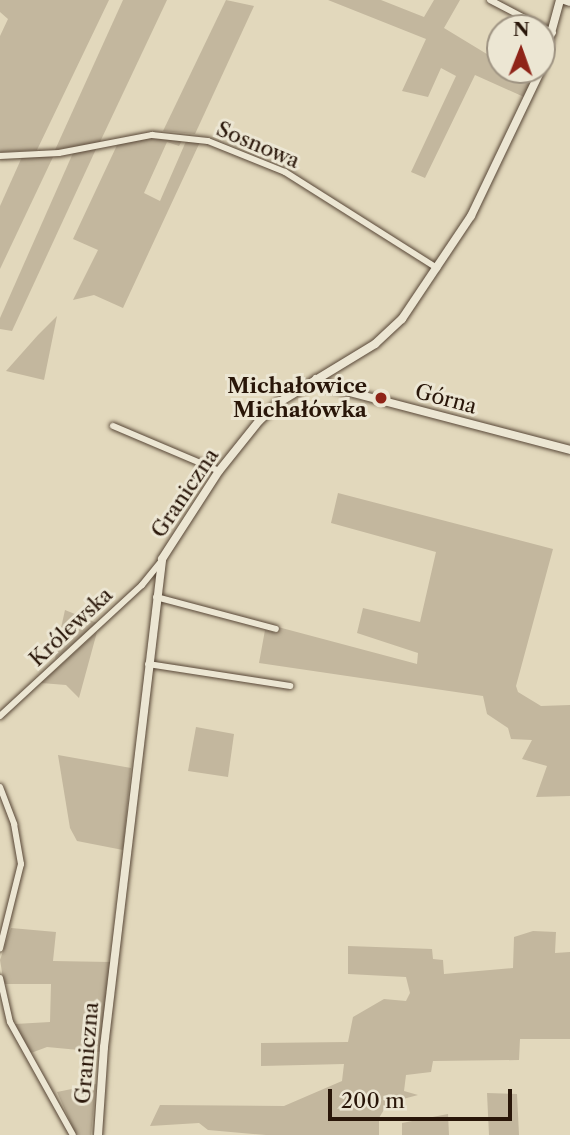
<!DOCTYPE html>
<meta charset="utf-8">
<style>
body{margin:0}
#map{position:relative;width:570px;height:1135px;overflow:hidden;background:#e2d8bc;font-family:"Libre Caslon Text",serif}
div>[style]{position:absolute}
.green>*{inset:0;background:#c3b79e}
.roads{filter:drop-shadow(0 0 2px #574636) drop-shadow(0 0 2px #574636)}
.minor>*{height:6px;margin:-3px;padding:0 3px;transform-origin:3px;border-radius:3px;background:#ece6d3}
.tertiary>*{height:8px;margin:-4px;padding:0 4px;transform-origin:4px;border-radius:4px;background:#ece6d3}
.dots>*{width:19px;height:19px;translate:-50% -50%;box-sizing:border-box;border:4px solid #ece6d3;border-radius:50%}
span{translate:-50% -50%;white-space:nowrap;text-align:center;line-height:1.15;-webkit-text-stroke:6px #ece6d3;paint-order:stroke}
.street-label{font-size:21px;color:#291609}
.poi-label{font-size:21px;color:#291609;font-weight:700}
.right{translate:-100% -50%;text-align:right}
.north{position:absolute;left:486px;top:14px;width:70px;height:70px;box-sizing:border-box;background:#ece6d3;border:2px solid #9e9382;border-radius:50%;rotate:1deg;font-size:19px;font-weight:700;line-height:28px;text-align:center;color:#291609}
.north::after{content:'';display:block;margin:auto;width:24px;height:32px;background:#8f2418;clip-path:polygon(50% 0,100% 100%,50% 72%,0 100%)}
.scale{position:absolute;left:328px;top:1089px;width:184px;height:32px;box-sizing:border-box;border:4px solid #291609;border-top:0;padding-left:9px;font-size:21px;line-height:24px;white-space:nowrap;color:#291609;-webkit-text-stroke:5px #ece6d3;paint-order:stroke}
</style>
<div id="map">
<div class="green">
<i style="clip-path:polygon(0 0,109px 0,37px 150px,0 152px,0 36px,8px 19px,0 12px)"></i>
<i style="clip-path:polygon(123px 0,167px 0,100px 142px,55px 150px)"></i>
<i style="clip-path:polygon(226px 0,254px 6px,195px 134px,163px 131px)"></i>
<i style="clip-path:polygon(328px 0,381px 0,424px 17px,434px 0,460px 0,444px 28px,500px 62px,500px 70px,515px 70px,533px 79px,524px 97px,475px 75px,425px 178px,411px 172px,456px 76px,441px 68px,428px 97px,402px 91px,426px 39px)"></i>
<i style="clip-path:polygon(148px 138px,183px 139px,179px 146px,167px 142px,144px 193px,160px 201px,187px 139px,200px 142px,123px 308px,94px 295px,73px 300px,98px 250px,73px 239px,118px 143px)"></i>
<i style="clip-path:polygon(97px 147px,12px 331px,0 329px,0 318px,73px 153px)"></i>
<i style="clip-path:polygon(22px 157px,53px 157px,0 269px,0 206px)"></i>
<i style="clip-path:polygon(57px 316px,44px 380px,6px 371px,38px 335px)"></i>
<i style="clip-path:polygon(338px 493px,553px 549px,516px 686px,518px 692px,541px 706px,570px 705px,570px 796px,536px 797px,547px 766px,522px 759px,532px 740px,511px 739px,508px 728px,487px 714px,483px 696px,259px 663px,265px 630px,276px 633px,278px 627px,417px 664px,418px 653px,357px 633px,363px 608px,420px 622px,436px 552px,331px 523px)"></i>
<i style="clip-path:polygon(65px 610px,97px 623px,55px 659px,57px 646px)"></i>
<i style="clip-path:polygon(97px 632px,79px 698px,66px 685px,41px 683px)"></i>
<i style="clip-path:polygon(196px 727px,234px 734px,228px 777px,188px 771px)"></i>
<i style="clip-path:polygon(58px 755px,131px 768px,123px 850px,77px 841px,70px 828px)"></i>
<i style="clip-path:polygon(11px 928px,56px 932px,53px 961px,110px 962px,100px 1052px,47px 1047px,31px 1053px,15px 1024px,50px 1022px,51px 984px,4px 984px,0 960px)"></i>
<i style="clip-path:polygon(533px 931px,556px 932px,555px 953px,570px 952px,570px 1039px,520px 1039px,519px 1060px,433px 1061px,431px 1072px,406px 1075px,404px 1091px,418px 1095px,388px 1103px,379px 1118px,379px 1135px,266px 1135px,208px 1130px,199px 1123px,150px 1126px,160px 1105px,284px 1106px,342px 1081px,344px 1064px,261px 1066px,261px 1043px,348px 1042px,353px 1017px,384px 999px,406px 1001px,410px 993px,406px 977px,348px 974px,348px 946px,432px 949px,433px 959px,443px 960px,444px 974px,513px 968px,514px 937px)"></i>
<i style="clip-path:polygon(96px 1084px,91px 1135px,76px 1135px,57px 1092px)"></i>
<i style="clip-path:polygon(487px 1093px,517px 1094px,519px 1135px,489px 1135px)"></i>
<i style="clip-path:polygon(448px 1114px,449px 1135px,402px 1135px,402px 1123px)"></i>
</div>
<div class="roads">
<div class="minor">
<i style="left:490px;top:0;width:71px;rotate:27.6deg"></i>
<i style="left:561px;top:0;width:9px;rotate:18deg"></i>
<i style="left:0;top:156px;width:59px;rotate:-2.9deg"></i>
<i style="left:59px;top:153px;width:95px;rotate:-11deg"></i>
<i style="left:152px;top:135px;width:56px;rotate:6.1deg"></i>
<i style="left:208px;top:141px;width:83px;rotate:21.9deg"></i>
<i style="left:285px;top:172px;width:180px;rotate:32.3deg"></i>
<i style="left:113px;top:426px;width:115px;rotate:23deg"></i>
<i style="left:156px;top:597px;width:124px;rotate:14.9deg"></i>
<i style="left:148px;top:664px;width:144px;rotate:8.8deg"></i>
<i style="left:0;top:716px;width:193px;rotate:-42.7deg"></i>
<i style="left:142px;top:585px;width:32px;rotate:-51deg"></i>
<i style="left:0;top:787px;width:40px;rotate:69deg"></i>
<i style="left:14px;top:824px;width:41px;rotate:80.1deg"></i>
<i style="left:21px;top:864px;width:87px;rotate:104deg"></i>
<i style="left:0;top:978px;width:45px;rotate:77.2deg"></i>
<i style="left:10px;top:1022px;width:129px;rotate:60.9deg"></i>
</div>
<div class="tertiary">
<i style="left:542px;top:66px;width:68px;rotate:-74.7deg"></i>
<i style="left:316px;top:379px;width:20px;rotate:27deg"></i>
<i style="left:334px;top:388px;width:244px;rotate:14.7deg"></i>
<i style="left:98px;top:1135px;width:88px;rotate:-86.1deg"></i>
<i style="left:104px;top:1047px;width:491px;rotate:-83.2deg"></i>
<i style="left:162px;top:559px;width:105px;rotate:-57.1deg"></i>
<i style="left:219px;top:471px;width:64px;rotate:-51.3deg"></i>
<i style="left:259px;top:421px;width:26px;rotate:-43deg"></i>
<i style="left:278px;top:403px;width:114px;rotate:-31.3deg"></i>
<i style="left:375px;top:344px;width:37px;rotate:-43deg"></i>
<i style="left:402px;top:319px;width:124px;rotate:-56.2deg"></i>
<i style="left:471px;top:216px;width:162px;rotate:-64.4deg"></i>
</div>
</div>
<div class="dots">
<i style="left:381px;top:398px;background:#8f2418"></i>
</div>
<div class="street-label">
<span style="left:258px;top:145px;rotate:23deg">Sosnowa</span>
<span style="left:446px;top:399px;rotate:15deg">Górna</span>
<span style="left:185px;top:493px;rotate:-56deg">Graniczna</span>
<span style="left:71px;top:627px;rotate:-43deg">Królewska</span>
<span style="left:87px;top:1053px;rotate:-85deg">Graniczna</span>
</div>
<div class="poi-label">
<span class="right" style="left:367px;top:398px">Michałowice<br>Michałówka</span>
</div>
<div class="north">N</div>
<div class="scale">200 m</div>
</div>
